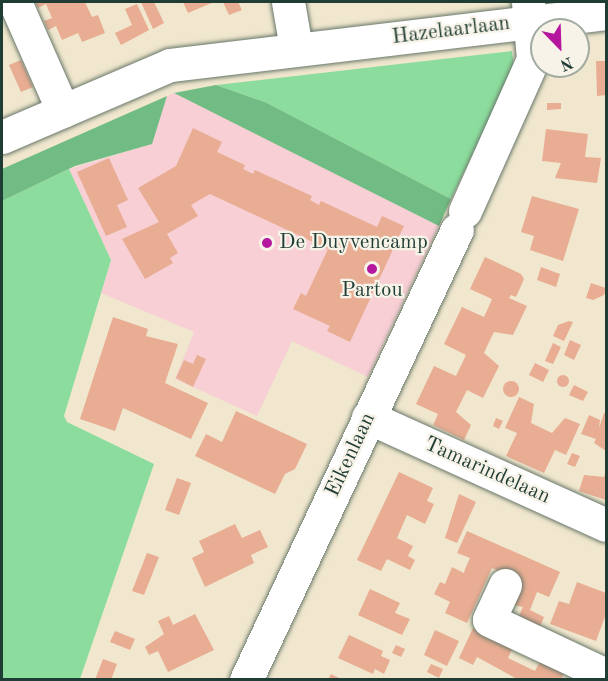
<!DOCTYPE html>
<style>
body{margin:0}
#map{position:relative;width:608px;height:681px;overflow:hidden;background:#f0e7ce;font-family:"Old Standard TT",serif}
div>[style]{position:absolute}
.built>*{inset:0;background:#f7cfd4}
.green>*{inset:0;background:#8cdd9d}
.forest>*{inset:0;background:#71bc84}
.building>*{inset:0;background:#e8ad93}
.round{border-radius:50%}
.roads{filter:drop-shadow(0 0 2px #68786a) drop-shadow(0 0 2px #68786a)}
.minor>*{height:33px;margin:-16.5px;padding:0 16.5px;transform-origin:16.5px;border-radius:16.5px;background:#fff}
.dots>*{width:16px;height:16px;translate:-50% -50%;box-sizing:border-box;border:3px solid #f7f3e8;border-radius:50%}
span{translate:-50% -50%;white-space:nowrap;text-align:center;line-height:1.15;-webkit-text-stroke:4.5px #f7f3e8;paint-order:stroke}
.street-label{font-size:21px;color:#1f3d34}
.poi-label{font-size:21px;color:#1f3d34}
.left{translate:0 -50%;text-align:left}
.frame{position:absolute;inset:0;border:3px solid #1f3d34;pointer-events:none}
.north{position:absolute;left:530px;top:18px;width:60px;height:60px;box-sizing:border-box;background:#f7f3e8;border:2px solid #a1aaa0;border-radius:50%;rotate:157deg;font-size:16px;font-weight:700;line-height:24px;text-align:center;color:#1f3d34}
.north::after{content:'';display:block;margin:auto;width:21px;height:27px;background:#b5179e;clip-path:polygon(50% 0,100% 100%,50% 72%,0 100%)}
</style>
<div id="map">
<div class="built">
<i style="clip-path:polygon(174px 93px,439px 226px,368px 377px,292px 341px,257px 416px,175px 379px,194px 332px,101px 293px,111px 260px,69px 169px,151px 144px,167px 96px)"></i>
</div>
<div class="green">
<i style="clip-path:polygon(512px 51px,514px 68px,451px 199px,265px 102px,216px 85px)"></i>
<i style="clip-path:polygon(69px 169px,111px 260px,64px 416px,67px 422px,154px 464px,80px 679px,2px 680px,2px 201px)"></i>
</div>
<div class="forest">
<i style="clip-path:polygon(216px 85px,265px 102px,451px 199px,439px 226px,174px 93px)"></i>
<i style="clip-path:polygon(167px 96px,152px 144px,75px 166px,2px 201px,2px 169px)"></i>
</div>
<div class="building">
<i style="clip-path:polygon(35px 2px,85px 2px,92px 17px,98px 15px,105px 33px,82px 42px,78px 33px,62px 40px,56px 26px,48px 30px,44px 21px,52px 18px,46px 4px,38px 8px)"></i>
<i style="clip-path:polygon(141px 2px,154px 2px,164px 23px,153px 29px)"></i>
<i style="clip-path:polygon(183px 2px,214px 2px,188px 13px)"></i>
<i style="clip-path:polygon(223px 2px,238px 2px,242px 10px,229px 15px)"></i>
<i style="clip-path:polygon(137px 4px,149px 30px,121px 45px,115px 33px,132px 25px,125px 9px)"></i>
<i style="clip-path:polygon(21px 60px,33px 87px,21px 92px,9px 65px)"></i>
<i style="clip-path:polygon(596px 61px,606px 61px,606px 95px,597px 96px)"></i>
<i style="clip-path:polygon(547px 103px,561px 103px,561px 109px,547px 110px)"></i>
<i style="clip-path:polygon(193px 128px,222px 142px,217px 152px,245px 165px,243px 169px,253px 174px,255px 170px,312px 196px,310px 200px,319px 205px,321px 201px,377px 227px,382px 216px,404px 226px,350px 342px,327px 331px,330px 326px,293px 309px,301px 293px,306px 296px,328px 249px,210px 194px,191px 205px,198px 216px,167px 234px,178px 253px,170px 258px,173px 263px,145px 279px,122px 239px,159px 222px,138px 188px,176px 166px)"></i>
<i style="clip-path:polygon(546px 129px,588px 134px,585px 157px,601px 158px,597px 183px,555px 178px,561px 163px,542px 161px)"></i>
<i style="clip-path:polygon(109px 158px,128px 200px,117px 205px,127px 227px,106px 236px,77px 172px)"></i>
<i style="clip-path:polygon(532px 196px,579px 209px,563px 261px,530px 250px,534px 236px,521px 232px)"></i>
<i style="clip-path:polygon(485px 257px,521px 274px,524px 279px,516px 297px,511px 295px,509px 298px,527px 306px,513px 335px,494px 332px,489px 342px,484px 353px,499px 366px,483px 398px,467px 390px,456px 412px,471px 425px,464px 440px,433px 425px,438px 414px,416px 404px,434px 366px,456px 376px,466px 355px,444px 344px,462px 307px,484px 317px,489px 306px,492px 299px,470px 289px)"></i>
<i style="clip-path:polygon(541px 267px,560px 274px,556px 287px,537px 280px)"></i>
<i style="clip-path:polygon(591px 283px,606px 288px,604px 295px,593px 300px,586px 298px)"></i>
<i style="clip-path:polygon(113px 317px,148px 329px,146px 336px,178px 344px,165px 383px,208px 403px,191px 439px,123px 408px,115px 431px,80px 419px)"></i>
<i style="clip-path:polygon(569px 321px,573px 322px,564px 341px,553px 336px,558px 325px)"></i>
<i style="clip-path:polygon(570px 340px,581px 345px,574px 360px,564px 355px)"></i>
<i style="clip-path:polygon(553px 343px,561px 347px,553px 364px,545px 361px)"></i>
<i style="clip-path:polygon(197px 355px,206px 359px,193px 387px,176px 378px,184px 360px,193px 364px)"></i>
<i style="clip-path:polygon(535px 363px,549px 370px,543px 382px,529px 375px)"></i>
<i class="round" style="left:557px;top:375px;width:12px;height:12px"></i>
<i class="round" style="left:503px;top:381px;width:16px;height:16px"></i>
<i style="clip-path:polygon(574px 385px,588px 392px,583px 401px,569px 395px)"></i>
<i style="clip-path:polygon(519px 397px,534px 404px,531px 423px,552px 433px,565px 418px,580px 424px,566px 455px,555px 450px,544px 473px,506px 456px,517px 433px,505px 428px)"></i>
<i style="clip-path:polygon(236px 411px,307px 444px,295px 469px,285px 474px,275px 494px,195px 456px,206px 434px,222px 442px)"></i>
<i style="clip-path:polygon(604px 413px,606px 413px,606px 451px,594px 443px,596px 439px,581px 434px,589px 415px,600px 420px,599px 428px)"></i>
<i style="clip-path:polygon(496px 418px,503px 421px,499px 429px,493px 426px)"></i>
<i style="clip-path:polygon(572px 453px,580px 456px,575px 467px,567px 464px)"></i>
<i style="clip-path:polygon(606px 470px,606px 500px,579px 491px,584px 475px,604px 477px)"></i>
<i style="clip-path:polygon(399px 472px,433px 488px,427px 501px,434px 504px,425px 524px,407px 515px,397px 538px,413px 546px,408px 556px,415px 560px,410px 570px,387px 559px,381px 571px,357px 560px)"></i>
<i style="clip-path:polygon(177px 478px,191px 483px,179px 515px,165px 510px)"></i>
<i style="clip-path:polygon(459px 494px,476px 502px,457px 543px,445px 538px)"></i>
<i style="clip-path:polygon(235px 524px,242px 538px,260px 530px,268px 547px,251px 555px,254px 563px,205px 587px,192px 558px,204px 552px,199px 541px)"></i>
<i style="clip-path:polygon(467px 531px,560px 572px,549px 597px,537px 592px,530px 610px,544px 617px,537px 634px,515px 624px,523px 607px,509px 604px,517px 580px,492px 568px,467px 623px,445px 613px,450px 602px,434px 594px,440px 582px,445px 584px,452px 567px,464px 573px,465px 569px,470px 558px,457px 553px)"></i>
<i style="clip-path:polygon(147px 553px,159px 557px,144px 595px,132px 591px)"></i>
<i style="clip-path:polygon(577px 582px,606px 593px,606px 614px,596px 641px,550px 624px,559px 601px,569px 604px)"></i>
<i style="clip-path:polygon(370px 589px,400px 603px,395px 613px,410px 619px,402px 635px,358px 615px)"></i>
<i style="clip-path:polygon(195px 614px,214px 650px,168px 672px,158px 651px,149px 655px,145px 647px,164px 634px,158px 621px,169px 616px,173px 625px)"></i>
<i style="clip-path:polygon(473px 628px,487px 635px,517px 639px,508px 658px,535px 671px,540px 661px,564px 673px,561px 680px,519px 680px,477px 657px,473px 665px,459px 658px)"></i>
<i style="clip-path:polygon(435px 630px,459px 641px,447px 666px,424px 655px)"></i>
<i style="clip-path:polygon(115px 631px,135px 639px,130px 650px,110px 642px)"></i>
<i style="clip-path:polygon(349px 635px,383px 651px,381px 656px,390px 660px,384px 674px,375px 669px,373px 674px,338px 658px)"></i>
<i style="clip-path:polygon(396px 645px,405px 649px,401px 657px,392px 653px)"></i>
<i style="clip-path:polygon(103px 659px,117px 664px,111px 680px,95px 680px)"></i>
<i style="clip-path:polygon(431px 664px,443px 669px,439px 678px,427px 672px)"></i>
<i style="clip-path:polygon(331px 674px,343px 680px,328px 680px)"></i>
</div>
<div class="roads">
<div class="minor">
<i style="left:15px;top:2px;width:119px;rotate:66.2deg"></i>
<i style="left:288px;top:2px;width:47px;rotate:80.1deg"></i>
<i style="left:2px;top:137px;width:183px;rotate:-23.2deg"></i>
<i style="left:170px;top:65px;width:439px;rotate:-6.8deg"></i>
<i style="left:465px;top:211px;width:167px;rotate:-65.9deg"></i>
<i style="left:533px;top:59px;width:57px;rotate:-95deg"></i>
<i style="left:368px;top:417px;width:261px;rotate:24.4deg"></i>
<i style="left:505px;top:585px;width:38px;rotate:115deg"></i>
<i style="left:489px;top:620px;width:129px;rotate:25.2deg"></i>
<i style="left:246px;top:680px;width:497px;rotate:-64.9deg"></i>
</div>
</div>
<div class="dots">
<i style="left:267px;top:243px;background:#b5179e"></i>
<i style="left:372px;top:269px;background:#b5179e"></i>
</div>
<div class="street-label">
<span style="left:451px;top:31px;rotate:-7deg">Hazelaarlaan</span>
<span style="left:351px;top:455px;rotate:-65deg">Eikenlaan</span>
<span style="left:487px;top:471px;rotate:24deg">Tamarindelaan</span>
</div>
<div class="poi-label">
<span class="left" style="left:279px;top:243px">De Duyvencamp</span>
<span style="left:372px;top:291px">Partou</span>
</div>
<div class="frame"></div>
<div class="north">N</div>
</div>
